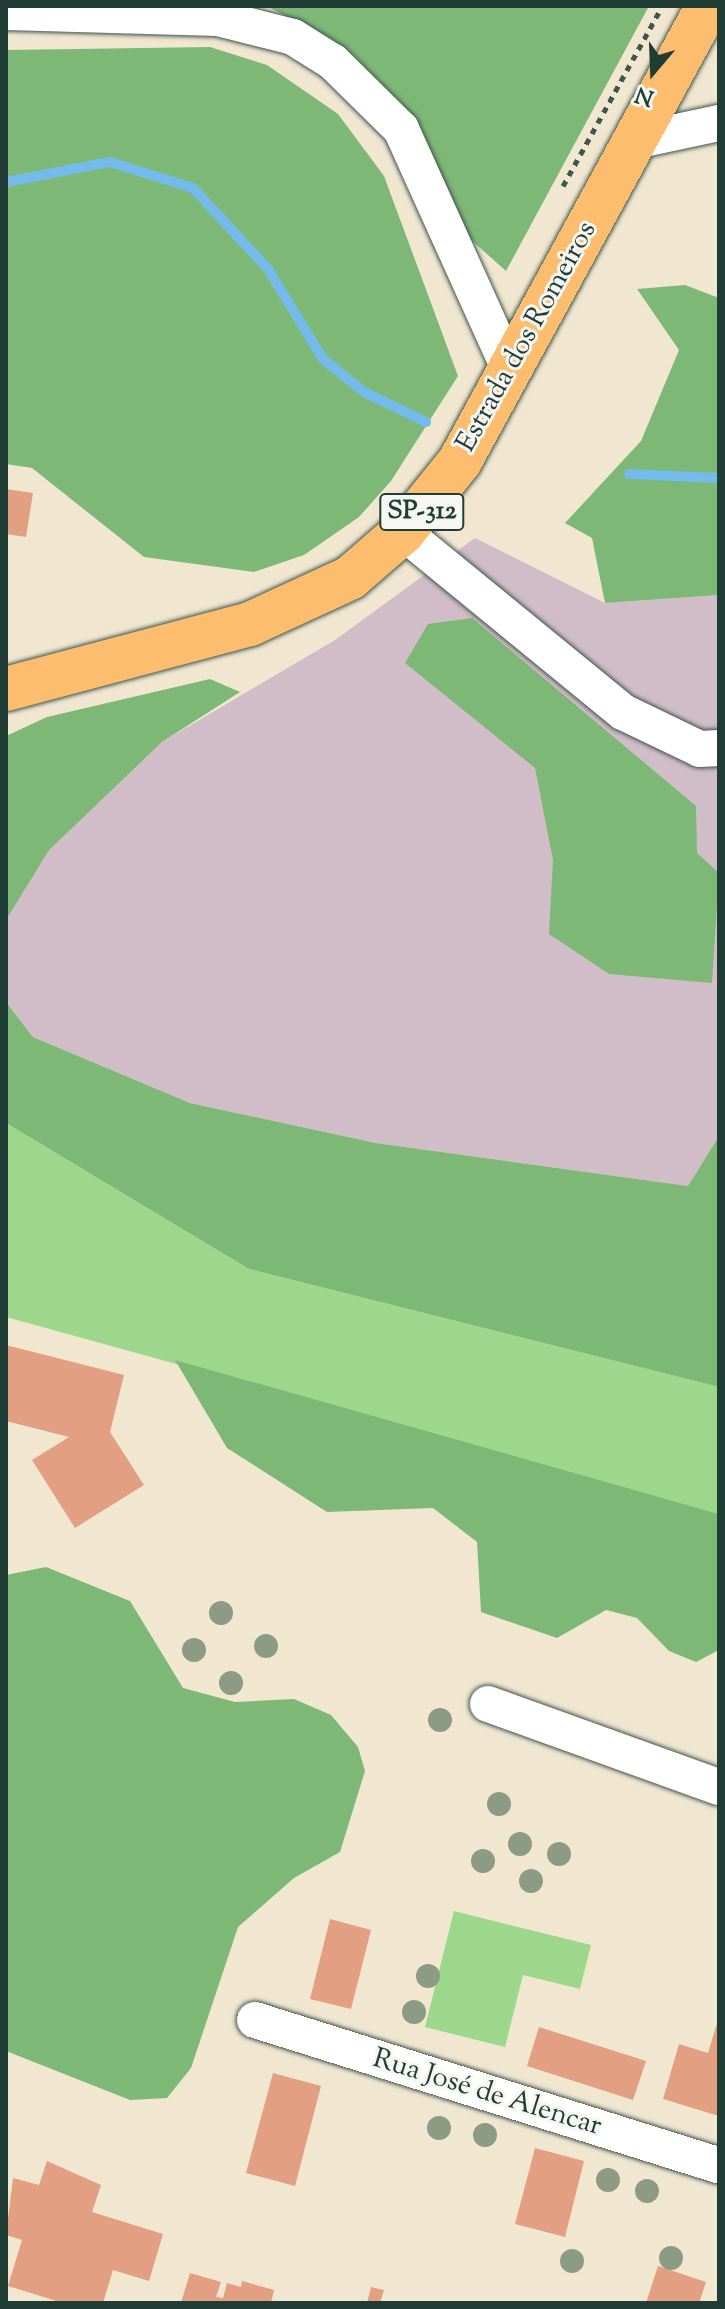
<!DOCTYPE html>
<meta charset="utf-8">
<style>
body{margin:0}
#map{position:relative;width:725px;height:2309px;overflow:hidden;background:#f1e7d1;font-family:"Sorts Mill Goudy",serif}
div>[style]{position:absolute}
.industrial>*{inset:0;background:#d1bdc8}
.green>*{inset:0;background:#9dd78b}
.forest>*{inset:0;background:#7eb877}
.stream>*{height:10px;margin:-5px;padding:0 5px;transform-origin:5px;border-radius:5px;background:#74bbeb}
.building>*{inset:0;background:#e29f81}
.path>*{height:5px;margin-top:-2.5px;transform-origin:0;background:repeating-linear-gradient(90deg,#3e564c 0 6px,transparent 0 12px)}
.roads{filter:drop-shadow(0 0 2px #3e564c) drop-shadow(0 0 2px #3e564c)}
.minor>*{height:36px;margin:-18px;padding:0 18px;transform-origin:18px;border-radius:18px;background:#fff}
.major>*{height:44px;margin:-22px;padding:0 22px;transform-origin:22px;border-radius:22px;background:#fcbd6f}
.trees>*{width:24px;height:24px;margin:-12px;border-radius:50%;background:#8b9b84}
span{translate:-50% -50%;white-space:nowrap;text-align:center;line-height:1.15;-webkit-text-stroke:6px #f6f6f2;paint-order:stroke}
.shield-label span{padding:2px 6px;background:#f6f6f2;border:2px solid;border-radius:6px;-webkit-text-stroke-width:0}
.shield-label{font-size:26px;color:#1f3d34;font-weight:700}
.street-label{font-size:28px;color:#1f3d34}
.frame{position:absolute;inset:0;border:8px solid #1f3d34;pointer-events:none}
.north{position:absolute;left:613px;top:32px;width:80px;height:80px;-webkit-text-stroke:6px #f6f6f2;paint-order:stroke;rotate:199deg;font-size:22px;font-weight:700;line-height:32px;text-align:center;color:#1f3d34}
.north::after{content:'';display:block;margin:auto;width:28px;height:36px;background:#1f3d34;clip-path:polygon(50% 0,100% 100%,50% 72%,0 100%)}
</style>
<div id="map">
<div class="industrial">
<i style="clip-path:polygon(475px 538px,605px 603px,719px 595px,719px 1136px,688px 1186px,376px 1143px,190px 1103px,33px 1037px,6px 1002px,6px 920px,48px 850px,162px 742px,335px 640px)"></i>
</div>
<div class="green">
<i style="clip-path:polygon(6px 1123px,249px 1269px,719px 1387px,719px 1514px,6px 1317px)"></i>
<i style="clip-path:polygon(454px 1911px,591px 1945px,580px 1989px,523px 1975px,505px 2047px,425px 2027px)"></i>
</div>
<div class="forest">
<i style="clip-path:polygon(267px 6px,649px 6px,506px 271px,470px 239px,414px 117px,348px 50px)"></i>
<i style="clip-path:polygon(210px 47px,267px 65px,338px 114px,384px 176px,458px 376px,391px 481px,359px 517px,304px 555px,254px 572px,144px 557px,32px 468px,6px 464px,6px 50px)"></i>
<i style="clip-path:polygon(685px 285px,719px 298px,719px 595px,605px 603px,592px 538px,565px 523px,641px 441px,679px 350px,637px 289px)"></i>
<i style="clip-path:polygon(472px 618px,696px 806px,697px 853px,719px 873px,712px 983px,609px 974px,549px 934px,553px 860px,535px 768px,405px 663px,428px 624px)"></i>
<i style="clip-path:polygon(210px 679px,240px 692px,162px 742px,49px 850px,6px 920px,6px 736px,47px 717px)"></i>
<i style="clip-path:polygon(6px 1002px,33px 1037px,190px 1103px,376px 1143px,688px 1186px,719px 1136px,719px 1387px,249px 1269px,6px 1123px)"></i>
<i style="clip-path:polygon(175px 1360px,719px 1514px,719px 1650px,696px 1662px,669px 1651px,637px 1618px,606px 1610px,557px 1638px,481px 1612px,477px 1542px,433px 1508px,327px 1512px,227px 1448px)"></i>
<i style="clip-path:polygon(46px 1567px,130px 1601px,183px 1688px,235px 1702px,294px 1699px,331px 1715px,358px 1747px,365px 1771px,340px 1852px,294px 1878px,238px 1927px,191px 2068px,167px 2098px,130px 2100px,6px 2051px,6px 1575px)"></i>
</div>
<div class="stream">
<i style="left:6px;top:182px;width:106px;rotate:-10.9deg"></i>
<i style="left:110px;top:162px;width:87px;rotate:17.4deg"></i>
<i style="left:193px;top:188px;width:110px;rotate:47.2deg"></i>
<i style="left:268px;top:269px;width:105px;rotate:58.6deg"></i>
<i style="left:323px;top:359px;width:53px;rotate:38.8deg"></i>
<i style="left:364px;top:392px;width:69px;rotate:25.8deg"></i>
<i style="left:629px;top:474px;width:90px;rotate:2.5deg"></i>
</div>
<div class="building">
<i style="clip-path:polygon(6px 489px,33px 493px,26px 537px,6px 534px)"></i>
<i style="clip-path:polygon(6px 1345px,124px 1375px,110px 1432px,144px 1485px,75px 1528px,32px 1460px,69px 1437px,6px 1421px)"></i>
<i style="clip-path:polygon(330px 1919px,371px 1930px,351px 2009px,310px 1999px)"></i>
<i style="clip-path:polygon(718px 2020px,719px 2116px,663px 2099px,679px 2044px,708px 2053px)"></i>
<i style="clip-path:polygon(539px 2027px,646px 2061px,633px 2100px,527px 2066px)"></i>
<i style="clip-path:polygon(273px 2073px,321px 2086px,295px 2186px,246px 2173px)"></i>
<i style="clip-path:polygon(535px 2148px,584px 2161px,565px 2237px,515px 2224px)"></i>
<i style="clip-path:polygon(47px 2161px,101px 2185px,92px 2212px,163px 2234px,149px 2281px,113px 2270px,103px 2303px,63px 2303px,8px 2286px,22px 2240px,6px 2235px,13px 2178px,39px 2185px)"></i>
<i style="clip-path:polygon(658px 2266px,706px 2282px,699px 2303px,646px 2303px)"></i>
<i style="clip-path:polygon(190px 2273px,221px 2282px,216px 2297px,223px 2298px,227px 2283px,241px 2287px,242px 2281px,274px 2290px,271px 2303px,181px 2303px)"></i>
<i style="clip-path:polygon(371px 2287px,384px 2290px,380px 2303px,367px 2303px)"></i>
</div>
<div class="path">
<i style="left:563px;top:186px;width:201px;rotate:-61.1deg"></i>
</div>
<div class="roads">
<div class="minor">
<i style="left:6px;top:12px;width:212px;rotate:1.6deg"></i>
<i style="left:218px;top:18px;width:77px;rotate:14.2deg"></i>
<i style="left:293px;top:37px;width:47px;rotate:32deg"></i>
<i style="left:333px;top:62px;width:95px;rotate:44.6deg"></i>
<i style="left:401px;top:129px;width:265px;rotate:65.7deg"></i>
<i style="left:635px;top:141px;width:86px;rotate:-12.1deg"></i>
<i style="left:403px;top:532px;width:284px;rotate:39.3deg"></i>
<i style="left:623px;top:712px;width:85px;rotate:25.7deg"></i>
<i style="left:700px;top:749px;width:19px;rotate:-3deg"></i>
<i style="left:488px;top:1704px;width:245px;rotate:19.8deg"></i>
<i style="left:255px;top:2020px;width:486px;rotate:17.4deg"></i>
</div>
<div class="major">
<i style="left:6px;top:689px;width:253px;rotate:-14.9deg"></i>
<i style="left:250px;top:624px;width:110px;rotate:-24.7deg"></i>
<i style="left:350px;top:578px;width:70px;rotate:-41deg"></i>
<i style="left:403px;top:532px;width:91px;rotate:-51.2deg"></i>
<i style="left:460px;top:461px;width:518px;rotate:-61.41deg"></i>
</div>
</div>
<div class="trees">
<i style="left:221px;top:1613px"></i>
<i style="left:266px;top:1646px"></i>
<i style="left:194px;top:1650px"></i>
<i style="left:231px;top:1683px"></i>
<i style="left:440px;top:1720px"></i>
<i style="left:499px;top:1804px"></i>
<i style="left:520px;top:1844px"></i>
<i style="left:559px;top:1854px"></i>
<i style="left:483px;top:1861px"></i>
<i style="left:531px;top:1881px"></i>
<i style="left:428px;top:1976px"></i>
<i style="left:414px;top:2012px"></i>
<i style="left:439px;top:2128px"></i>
<i style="left:485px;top:2135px"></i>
<i style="left:608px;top:2180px"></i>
<i style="left:647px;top:2191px"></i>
<i style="left:671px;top:2258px"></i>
<i style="left:572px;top:2261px"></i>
</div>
<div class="shield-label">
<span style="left:422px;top:512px">SP-312</span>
</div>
<div class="street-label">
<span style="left:527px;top:337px;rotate:-61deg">Estrada dos Romeiros</span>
<span style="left:487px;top:2093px;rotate:17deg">Rua José de Alencar</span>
</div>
<div class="frame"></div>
<div class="north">N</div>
</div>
